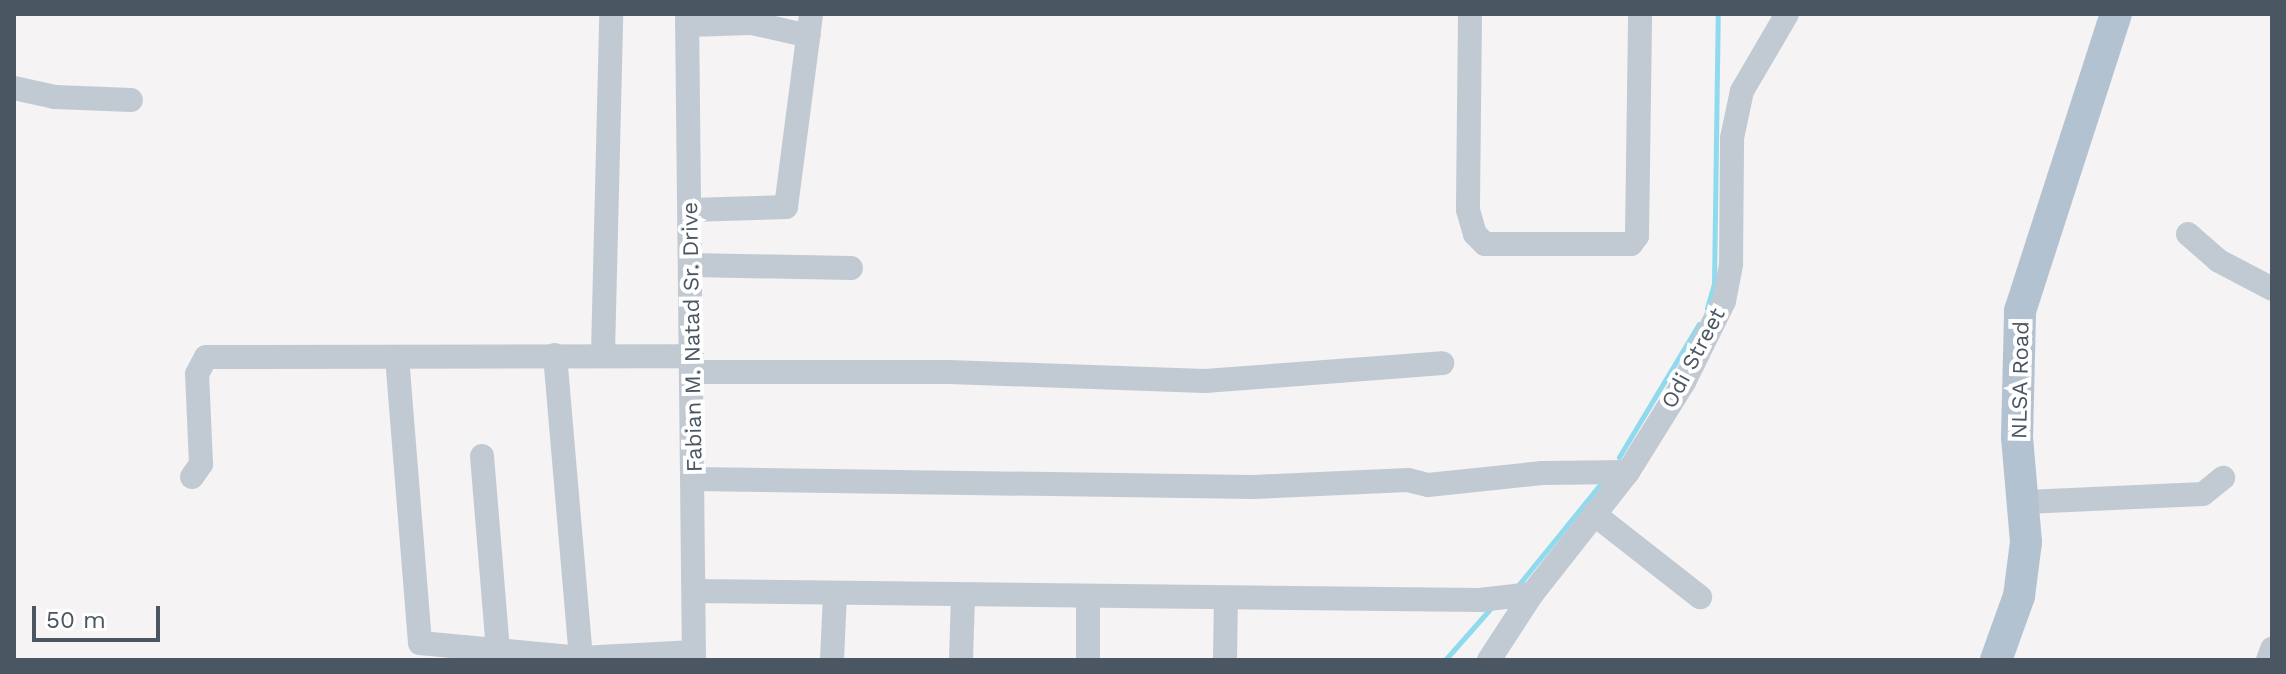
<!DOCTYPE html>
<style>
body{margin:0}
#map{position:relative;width:2286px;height:674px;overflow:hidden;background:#f5f3f3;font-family:"Work Sans",sans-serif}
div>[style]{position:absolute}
.stream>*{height:5px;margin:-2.5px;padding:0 2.5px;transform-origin:2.5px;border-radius:2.5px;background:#90daee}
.minor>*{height:24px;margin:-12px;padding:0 12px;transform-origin:12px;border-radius:12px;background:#c1cad2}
.major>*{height:32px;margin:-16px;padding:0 16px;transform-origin:16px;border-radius:16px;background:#b3c2d1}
span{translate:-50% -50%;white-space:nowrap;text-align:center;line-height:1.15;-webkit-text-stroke:8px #fff;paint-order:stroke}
.street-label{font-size:22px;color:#4a5661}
.frame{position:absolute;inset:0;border:16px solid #4a5661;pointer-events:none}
.scale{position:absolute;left:32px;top:606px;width:128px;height:36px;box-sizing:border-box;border:4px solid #4a5661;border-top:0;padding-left:10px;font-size:24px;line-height:28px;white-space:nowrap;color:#4a5661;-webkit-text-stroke:6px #fff;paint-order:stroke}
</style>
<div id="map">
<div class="stream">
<i style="left:1707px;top:308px;width:25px;rotate:-74deg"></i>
<i style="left:1714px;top:284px;width:270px;rotate:-89.2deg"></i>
<i style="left:1619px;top:457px;width:155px;rotate:-59deg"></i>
<i style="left:1516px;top:588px;width:138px;rotate:-50.9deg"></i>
<i style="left:1445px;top:660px;width:68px;rotate:-48.6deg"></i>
</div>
<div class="minor">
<i style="left:687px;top:14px;width:646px;rotate:89.38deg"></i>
<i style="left:1470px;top:14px;width:196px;rotate:90.6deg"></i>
<i style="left:1468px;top:210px;width:25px;rotate:74deg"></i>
<i style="left:1475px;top:234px;width:14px;rotate:45deg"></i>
<i style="left:1485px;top:244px;width:146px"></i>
<i style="left:1631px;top:244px;width:10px;rotate:-53deg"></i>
<i style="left:1637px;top:236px;width:222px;rotate:-89.2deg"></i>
<i style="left:687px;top:25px;width:65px;rotate:-1.8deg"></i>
<i style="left:752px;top:23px;width:58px;rotate:12.8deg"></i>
<i style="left:14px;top:88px;width:42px;rotate:12.4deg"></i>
<i style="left:55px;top:97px;width:76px;rotate:2.3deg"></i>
<i style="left:690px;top:210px;width:96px;rotate:-1.8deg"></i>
<i style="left:786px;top:207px;width:195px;rotate:-82.6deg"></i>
<i style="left:2188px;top:234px;width:41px;rotate:41.1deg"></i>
<i style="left:2219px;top:261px;width:60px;rotate:27.8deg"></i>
<i style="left:691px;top:265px;width:160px;rotate:1.1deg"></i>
<i style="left:603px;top:353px;width:339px;rotate:-88.6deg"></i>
<i style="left:555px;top:355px;width:304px;rotate:85.1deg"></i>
<i style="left:397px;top:357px;width:287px;rotate:85.4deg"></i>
<i style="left:420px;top:643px;width:162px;rotate:5.3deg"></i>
<i style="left:581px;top:658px;width:113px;rotate:-3deg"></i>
<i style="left:692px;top:372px;width:257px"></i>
<i style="left:949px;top:372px;width:256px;rotate:2deg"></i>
<i style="left:1205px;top:381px;width:238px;rotate:-4.3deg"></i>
<i style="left:482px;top:456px;width:197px;rotate:85.3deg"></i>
<i style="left:192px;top:477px;width:16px;rotate:-55deg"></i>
<i style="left:201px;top:464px;width:90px;rotate:-92.5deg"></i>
<i style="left:197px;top:374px;width:19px;rotate:-62deg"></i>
<i style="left:206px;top:357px;width:486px;rotate:-0.1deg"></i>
<i style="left:693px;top:479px;width:560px;rotate:0.82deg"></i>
<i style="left:1253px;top:487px;width:155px;rotate:-2.6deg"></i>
<i style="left:1408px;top:480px;width:21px;rotate:14deg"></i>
<i style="left:1428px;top:485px;width:115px;rotate:-6deg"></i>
<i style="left:1542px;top:473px;width:86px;rotate:-0.7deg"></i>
<i style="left:2025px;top:502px;width:178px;rotate:-2.6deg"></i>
<i style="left:2203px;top:494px;width:26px;rotate:-39deg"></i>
<i style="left:1594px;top:514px;width:135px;rotate:38.1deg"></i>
<i style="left:694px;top:591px;width:786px;rotate:0.66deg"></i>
<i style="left:1480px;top:600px;width:52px;rotate:-6.6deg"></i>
<i style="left:1088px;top:597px;width:63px;rotate:90deg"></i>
<i style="left:832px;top:660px;width:66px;rotate:-87.4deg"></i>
<i style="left:961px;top:660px;width:65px;rotate:-88.2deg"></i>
<i style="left:1225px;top:660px;width:62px;rotate:-89.1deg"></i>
<i style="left:1489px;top:660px;width:79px;rotate:-56.9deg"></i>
<i style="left:1532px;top:594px;width:155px;rotate:-51.8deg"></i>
<i style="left:1628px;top:472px;width:106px;rotate:-58.1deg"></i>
<i style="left:1684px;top:382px;width:90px;rotate:-63.7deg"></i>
<i style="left:1724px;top:301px;width:38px;rotate:-79deg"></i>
<i style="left:1731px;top:264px;width:126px;rotate:-89.5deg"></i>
<i style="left:1732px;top:138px;width:48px;rotate:-78deg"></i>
<i style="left:1742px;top:91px;width:89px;rotate:-59.7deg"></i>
<i style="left:2268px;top:660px;width:12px;rotate:-70deg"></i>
</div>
<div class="major">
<i style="left:1996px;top:660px;width:68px;rotate:-70.2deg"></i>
<i style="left:2019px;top:596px;width:54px;rotate:-82.6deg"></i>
<i style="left:2026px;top:542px;width:105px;rotate:-94.9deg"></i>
<i style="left:2017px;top:437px;width:126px;rotate:-88.6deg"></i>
<i style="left:2020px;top:311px;width:312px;rotate:-72.1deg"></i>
</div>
<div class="street-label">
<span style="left:692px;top:337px;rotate:-91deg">Fabian M. Natad Sr. Drive</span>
<span style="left:1693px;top:358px;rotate:-62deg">Odi Street</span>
<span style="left:2020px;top:380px;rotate:-89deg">NLSA Road</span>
</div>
<div class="frame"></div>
<div class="scale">50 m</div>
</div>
